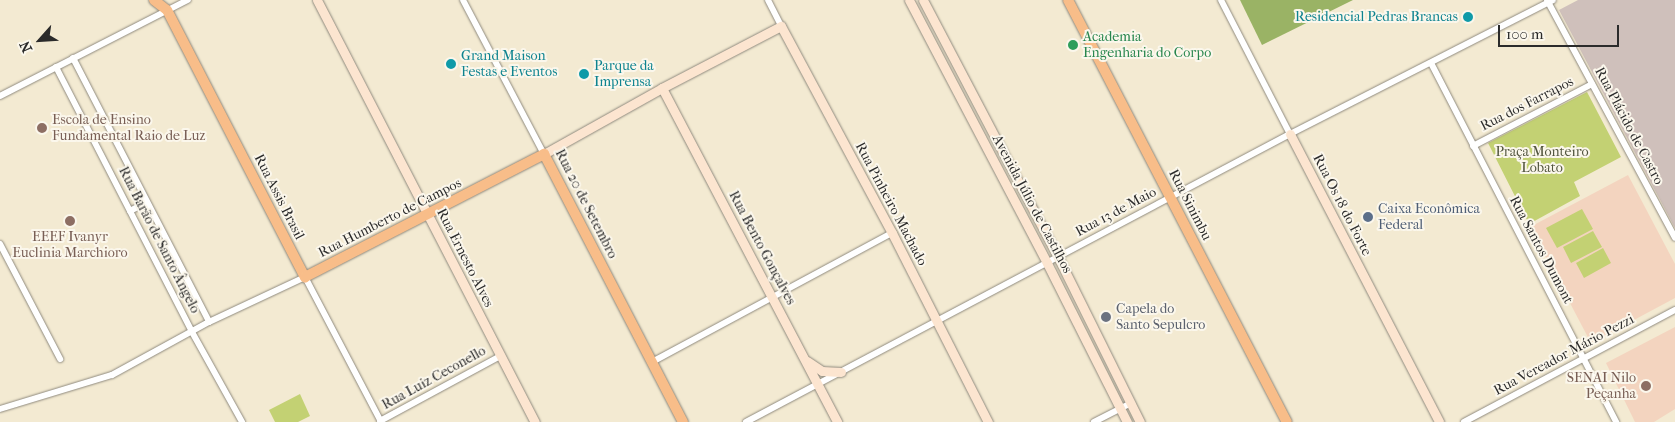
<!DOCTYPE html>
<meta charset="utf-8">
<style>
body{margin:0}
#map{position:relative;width:1675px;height:422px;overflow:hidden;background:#f3ead2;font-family:"IM FELL French Canon",serif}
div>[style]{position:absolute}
.built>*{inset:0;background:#f3d4bf}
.industrial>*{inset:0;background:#cfc0bb}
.green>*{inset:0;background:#c3d173}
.forest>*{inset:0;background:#9ab365}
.roads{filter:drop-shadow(0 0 1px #8f8a7e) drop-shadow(0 0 1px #8f8a7e)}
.street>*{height:6px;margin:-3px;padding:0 3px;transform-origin:3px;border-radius:3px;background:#fff}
.secondary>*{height:9px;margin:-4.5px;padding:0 4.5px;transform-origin:4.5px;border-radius:4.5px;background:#fce5d0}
.primary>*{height:10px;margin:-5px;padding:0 5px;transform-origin:5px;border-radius:5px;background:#f8bd89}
.dots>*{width:14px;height:14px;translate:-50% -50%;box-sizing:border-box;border:2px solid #fbf7ec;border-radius:50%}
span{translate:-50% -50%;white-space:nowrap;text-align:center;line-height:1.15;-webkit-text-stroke:4px #fbf7ec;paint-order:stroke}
.culture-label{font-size:14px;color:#0d838f}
.right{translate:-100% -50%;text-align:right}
.left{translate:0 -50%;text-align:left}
.leisure-label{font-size:14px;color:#27864d}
.street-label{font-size:14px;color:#2b2b2b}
.education-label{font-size:14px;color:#785e54}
.park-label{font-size:14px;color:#51543d}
.service-label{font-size:14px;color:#4e5e75}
.worship-label{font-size:14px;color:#5b616d}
.north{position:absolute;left:15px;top:15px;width:50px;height:50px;-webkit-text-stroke:4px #fbf7ec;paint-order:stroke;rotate:244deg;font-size:14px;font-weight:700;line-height:20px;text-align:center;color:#2b2b2b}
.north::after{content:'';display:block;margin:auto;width:18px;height:22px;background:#2b2b2b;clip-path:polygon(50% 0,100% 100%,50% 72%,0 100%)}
.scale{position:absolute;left:1498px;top:25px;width:121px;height:22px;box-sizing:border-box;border:2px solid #2b2b2b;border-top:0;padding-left:6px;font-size:15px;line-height:18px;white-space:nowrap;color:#2b2b2b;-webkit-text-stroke:4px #fbf7ec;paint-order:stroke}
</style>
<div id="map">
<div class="built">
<i style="clip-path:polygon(1628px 175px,1675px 264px,1675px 298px,1591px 343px,1530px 227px)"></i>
<i style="clip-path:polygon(1675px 327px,1675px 409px,1654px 422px,1635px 422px,1606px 363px)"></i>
</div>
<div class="industrial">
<i style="clip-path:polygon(1578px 0,1675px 0,1675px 228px,1559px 10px)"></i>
</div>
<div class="green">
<i style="clip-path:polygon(1587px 92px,1621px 157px,1574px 182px,1580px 196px,1529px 224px,1488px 143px)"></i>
<i style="clip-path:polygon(1582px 209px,1593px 229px,1557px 248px,1546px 228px)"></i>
<i style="clip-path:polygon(1593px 231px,1602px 247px,1571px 263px,1563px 247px)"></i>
<i style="clip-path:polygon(1603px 248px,1611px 263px,1584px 278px,1576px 263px)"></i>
<i style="clip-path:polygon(300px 394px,310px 416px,298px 422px,275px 422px,269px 410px)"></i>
</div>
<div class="forest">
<i style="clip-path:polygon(1240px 0,1353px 0,1262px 45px)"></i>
</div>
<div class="roads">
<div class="street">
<i style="left:463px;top:0;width:174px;rotate:62.3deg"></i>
<i style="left:768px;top:0;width:29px;rotate:63deg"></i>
<i style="left:1221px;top:0;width:151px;rotate:62.8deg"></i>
<i style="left:1547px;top:0;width:270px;rotate:61.7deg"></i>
<i style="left:73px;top:58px;width:297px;rotate:62.7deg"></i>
<i style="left:1431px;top:63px;width:404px;rotate:62.7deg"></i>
<i style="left:56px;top:67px;width:298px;rotate:62.8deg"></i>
<i style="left:192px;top:332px;width:103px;rotate:60.9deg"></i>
<i style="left:0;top:96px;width:211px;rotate:-27.1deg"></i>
<i style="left:1473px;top:146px;width:134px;rotate:-27.5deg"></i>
<i style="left:130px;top:211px;width:19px;rotate:-28deg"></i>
<i style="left:0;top:244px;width:130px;rotate:62.4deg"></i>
<i style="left:652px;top:362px;width:272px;rotate:-28.3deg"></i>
<i style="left:0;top:409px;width:117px;rotate:-16.9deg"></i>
<i style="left:112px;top:375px;width:111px;rotate:-28.7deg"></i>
<i style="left:209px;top:322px;width:106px;rotate:-25.1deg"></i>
<i style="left:305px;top:277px;width:164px;rotate:62.3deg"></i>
<i style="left:380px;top:421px;width:136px;rotate:-28.4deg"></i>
<i style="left:746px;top:422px;width:616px;rotate:-27.9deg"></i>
<i style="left:1290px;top:134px;width:295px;rotate:-27deg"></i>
<i style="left:1094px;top:422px;width:42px;rotate:-27.2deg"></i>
<i style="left:1464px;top:422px;width:239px;rotate:-28deg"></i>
</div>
<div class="secondary">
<i style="left:317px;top:0;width:475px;rotate:62.7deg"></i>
<i style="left:909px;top:0;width:297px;rotate:62.3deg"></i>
<i style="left:1047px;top:263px;width:178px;rotate:63.3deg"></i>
<i style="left:923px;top:0;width:290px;rotate:62.3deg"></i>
<i style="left:1058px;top:257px;width:184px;rotate:63.6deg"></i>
<i style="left:662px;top:88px;width:377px;rotate:62.3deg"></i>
<i style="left:1290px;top:134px;width:324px;rotate:62.6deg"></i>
<i style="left:544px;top:154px;width:135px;rotate:-29.2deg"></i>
<i style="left:662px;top:88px;width:134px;rotate:-27.5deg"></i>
<i style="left:781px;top:26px;width:235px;rotate:61.8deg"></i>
<i style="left:892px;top:233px;width:212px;rotate:63.1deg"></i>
<i style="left:807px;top:361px;width:18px;rotate:34deg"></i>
<i style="left:822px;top:371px;width:19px;rotate:3deg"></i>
</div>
<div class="primary">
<i style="left:154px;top:0;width:16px;rotate:38deg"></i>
<i style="left:167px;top:10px;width:301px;rotate:62.7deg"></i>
<i style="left:305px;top:277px;width:269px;rotate:-27.2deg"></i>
<i style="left:544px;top:154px;width:302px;rotate:62.6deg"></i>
<i style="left:1068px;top:0;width:475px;rotate:62.6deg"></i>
</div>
</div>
<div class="dots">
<i style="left:1468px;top:17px;background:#0f9aa8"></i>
<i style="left:1073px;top:45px;background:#2e9e5b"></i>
<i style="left:451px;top:64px;background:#0f9aa8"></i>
<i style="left:584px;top:74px;background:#0f9aa8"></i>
<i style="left:42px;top:128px;background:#8d6e63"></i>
<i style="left:1368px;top:217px;background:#5c6f8a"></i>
<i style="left:70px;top:221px;background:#8d6e63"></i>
<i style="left:1106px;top:317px;background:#6b7280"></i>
<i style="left:1646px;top:386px;background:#8d6e63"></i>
</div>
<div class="culture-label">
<span class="right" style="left:1458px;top:17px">Residencial Pedras Brancas</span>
<span class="left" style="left:461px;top:64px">Grand Maison<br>Festas e Eventos</span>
<span class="left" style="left:594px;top:74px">Parque da<br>Imprensa</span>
</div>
<div class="leisure-label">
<span class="left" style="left:1083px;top:45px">Academia<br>Engenharia do Corpo</span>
</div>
<div class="street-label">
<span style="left:1527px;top:104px;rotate:-27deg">Rua dos Farrapos</span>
<span style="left:1629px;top:126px;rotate:62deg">Rua Plácido de Castro</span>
<span style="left:279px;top:197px;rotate:63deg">Rua Assis Brasil</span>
<span style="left:586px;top:204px;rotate:63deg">Rua 20 de Setembro</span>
<span style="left:891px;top:204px;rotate:62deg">Rua Pinheiro Machado</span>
<span style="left:1032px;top:204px;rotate:62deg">Avenida Júlio de Castilhos</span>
<span style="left:1190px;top:205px;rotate:63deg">Rua Sinimbu</span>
<span style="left:1342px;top:205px;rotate:63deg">Rua Os 18 do Forte</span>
<span style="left:1116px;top:212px;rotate:-28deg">Rua 13 de Maio</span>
<span style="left:390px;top:218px;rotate:-27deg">Rua Humberto de Campos</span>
<span style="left:159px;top:240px;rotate:63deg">Rua Barão de Santo Ângelo</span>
<span style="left:762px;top:248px;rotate:62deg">Rua Bento Gonçalves</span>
<span style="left:1541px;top:250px;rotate:62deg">Rua Santos Dumont</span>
<span style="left:465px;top:258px;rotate:63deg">Rua Ernesto Alves</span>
<span style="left:1564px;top:355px;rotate:-28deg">Rua Vereador Mário Pezzi</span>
<span style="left:434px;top:378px;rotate:-29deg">Rua Luiz Ceconello</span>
</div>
<div class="education-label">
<span class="left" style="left:52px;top:128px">Escola de Ensino<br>Fundamental Raio de Luz</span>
<span style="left:70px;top:245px">EEEF Ivanyr<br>Euclinia Marchioro</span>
<span class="right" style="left:1636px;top:386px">SENAI Nilo<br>Peçanha</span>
</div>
<div class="park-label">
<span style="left:1542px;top:160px">Praça Monteiro<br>Lobato</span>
</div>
<div class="service-label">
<span class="left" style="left:1378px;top:217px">Caixa Econômica<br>Federal</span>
</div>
<div class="worship-label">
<span class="left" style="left:1116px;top:317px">Capela do<br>Santo Sepulcro</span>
</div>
<div class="north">N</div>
<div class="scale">100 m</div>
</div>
